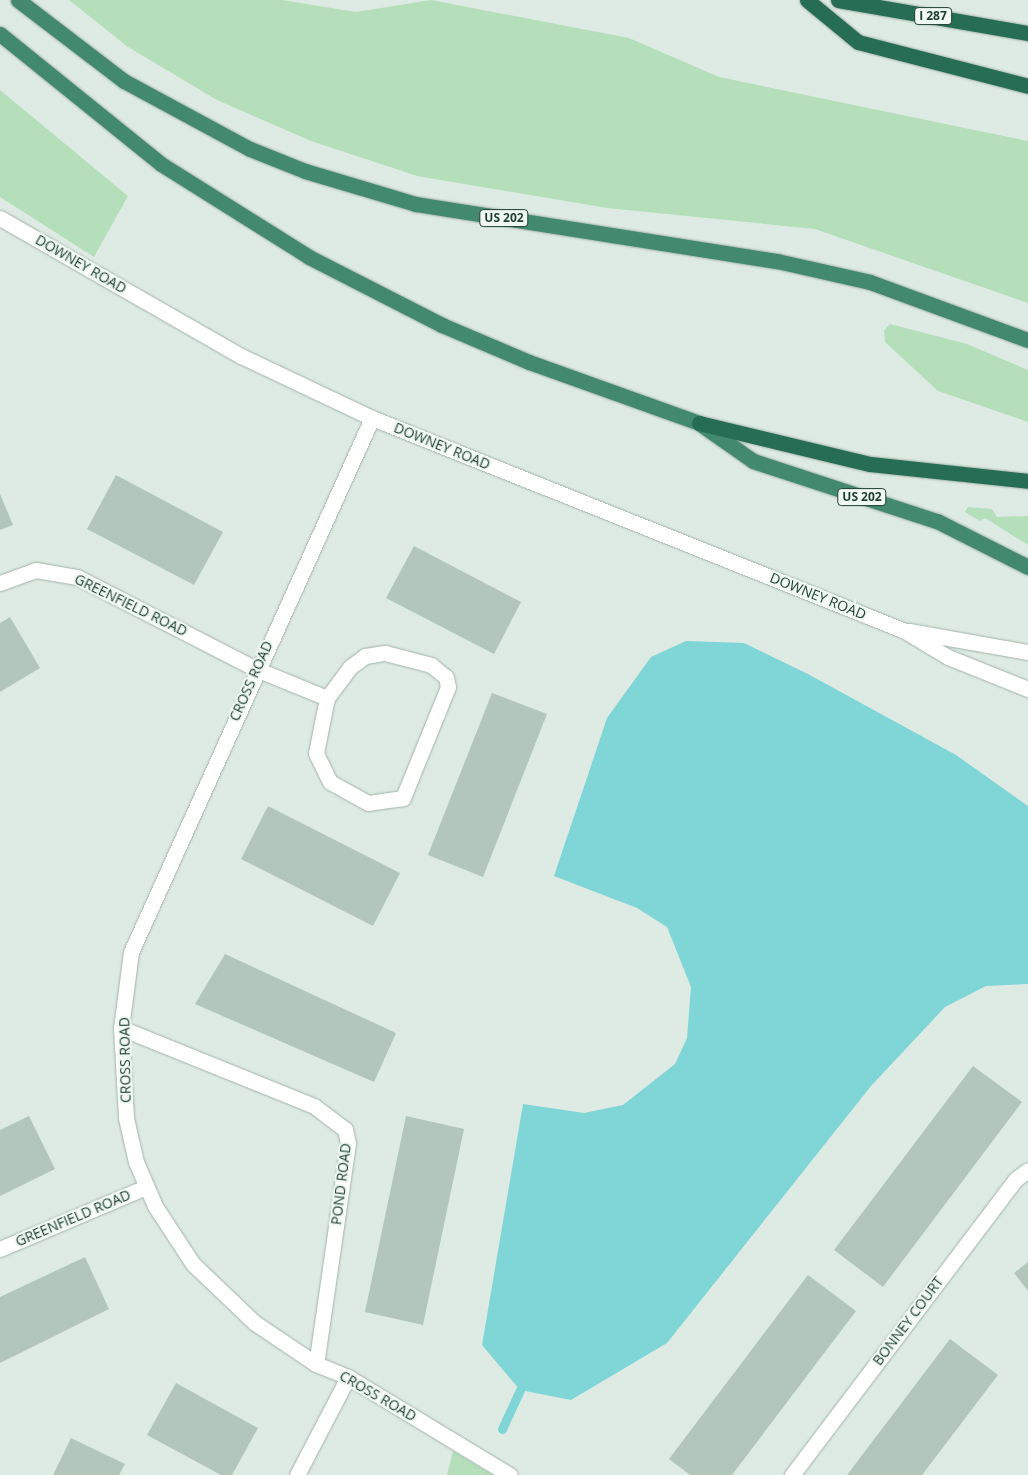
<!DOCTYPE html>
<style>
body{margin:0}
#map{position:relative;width:1028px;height:1475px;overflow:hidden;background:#deebe4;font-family:"Open Sans",sans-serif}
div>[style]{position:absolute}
.green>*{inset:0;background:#b4dfba}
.water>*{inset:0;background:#80d5d7}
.stream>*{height:9px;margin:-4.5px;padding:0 4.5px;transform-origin:4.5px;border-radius:4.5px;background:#80d5d7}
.building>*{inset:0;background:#b3c6bc}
.roads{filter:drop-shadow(0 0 1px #a1b3aa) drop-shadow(0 0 1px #a1b3aa)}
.minor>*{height:15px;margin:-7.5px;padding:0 7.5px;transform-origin:7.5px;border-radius:7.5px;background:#fff}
.trunk>*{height:15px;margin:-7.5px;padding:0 7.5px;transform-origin:7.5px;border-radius:7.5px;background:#428970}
.motorway>*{height:15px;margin:-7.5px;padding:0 7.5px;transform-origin:7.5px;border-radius:7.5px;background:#276c55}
span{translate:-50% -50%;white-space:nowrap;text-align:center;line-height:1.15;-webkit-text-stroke:4.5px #eff8f2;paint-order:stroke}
.shield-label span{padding:1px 4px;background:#eff8f2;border:1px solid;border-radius:4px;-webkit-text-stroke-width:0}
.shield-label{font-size:12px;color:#1e3d30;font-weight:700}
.street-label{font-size:14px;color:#1e3d30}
</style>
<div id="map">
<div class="green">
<i style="clip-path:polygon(69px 0,282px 0,356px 12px,431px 0,629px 38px,719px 77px,1028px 141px,1028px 303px,815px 229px,607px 208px,417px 176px,311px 141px,217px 100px,128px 47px)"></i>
<i style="clip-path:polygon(0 90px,128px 196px,94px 257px,0 197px)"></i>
<i style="clip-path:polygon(890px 324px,967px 344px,1028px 370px,1028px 422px,938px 391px,885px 342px,884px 330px)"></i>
<i style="clip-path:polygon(968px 507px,992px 509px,997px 517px,1028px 516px,1028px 545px,985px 518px,980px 521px,965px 512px)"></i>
<i style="clip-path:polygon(453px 1451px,493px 1475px,447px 1475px)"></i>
</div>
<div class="water">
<i style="clip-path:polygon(686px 641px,744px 643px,808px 674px,956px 755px,1028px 806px,1028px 984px,986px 986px,945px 1007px,871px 1086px,667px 1343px,571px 1400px,520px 1390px,482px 1345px,523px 1104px,584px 1113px,623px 1105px,675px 1064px,687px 1038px,691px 987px,667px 927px,637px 908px,554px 876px,607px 718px,651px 657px)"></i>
</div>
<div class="stream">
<i style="left:502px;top:1429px;width:43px;rotate:-65.2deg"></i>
</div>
<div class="building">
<i style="clip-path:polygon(116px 475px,223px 532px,194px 585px,87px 529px)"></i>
<i style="clip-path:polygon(0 494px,13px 525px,0 530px)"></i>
<i style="clip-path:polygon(414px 546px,521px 602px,494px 654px,386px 598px)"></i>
<i style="clip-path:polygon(10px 617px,40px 668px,0 692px,0 623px)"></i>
<i style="clip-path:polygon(492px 693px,547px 714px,483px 877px,428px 855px)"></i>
<i style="clip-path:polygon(268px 806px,400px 873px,373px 926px,241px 859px)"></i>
<i style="clip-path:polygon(225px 954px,396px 1033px,374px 1082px,195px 1004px)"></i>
<i style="clip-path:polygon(973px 1066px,1022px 1102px,883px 1287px,834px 1250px)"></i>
<i style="clip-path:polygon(29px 1116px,55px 1169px,0 1196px,0 1130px)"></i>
<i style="clip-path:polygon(406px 1116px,464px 1129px,423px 1325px,365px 1312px)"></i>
<i style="clip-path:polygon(85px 1257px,109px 1309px,0 1363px,0 1297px)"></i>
<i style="clip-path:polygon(1028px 1262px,1028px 1291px,1014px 1273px)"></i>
<i style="clip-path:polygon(808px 1275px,856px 1311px,732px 1475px,690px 1475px,669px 1459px)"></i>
<i style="clip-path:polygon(950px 1339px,998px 1375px,922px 1475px,847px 1475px)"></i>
<i style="clip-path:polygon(176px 1383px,258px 1428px,232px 1475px,221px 1475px,147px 1435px)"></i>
<i style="clip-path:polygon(71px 1438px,125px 1464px,119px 1475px,53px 1475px)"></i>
</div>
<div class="roads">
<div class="minor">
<i style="left:0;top:218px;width:278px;rotate:29.8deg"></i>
<i style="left:241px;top:356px;width:145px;rotate:25.3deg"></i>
<i style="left:372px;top:418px;width:574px;rotate:21.78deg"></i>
<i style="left:905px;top:631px;width:50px;rotate:31.2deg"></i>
<i style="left:948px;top:657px;width:86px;rotate:21.8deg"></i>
<i style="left:372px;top:418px;width:586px;rotate:114.29deg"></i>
<i style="left:131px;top:952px;width:77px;rotate:97.5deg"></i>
<i style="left:121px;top:1028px;width:90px;rotate:86.8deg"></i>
<i style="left:126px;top:1118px;width:45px;rotate:77.2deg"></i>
<i style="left:136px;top:1162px;width:48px;rotate:66.6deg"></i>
<i style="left:155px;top:1206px;width:69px;rotate:56.8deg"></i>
<i style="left:193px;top:1264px;width:86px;rotate:43.6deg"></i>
<i style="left:255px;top:1323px;width:73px;rotate:33.9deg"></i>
<i style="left:316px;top:1364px;width:35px;rotate:22deg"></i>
<i style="left:348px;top:1377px;width:189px;rotate:31.2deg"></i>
<i style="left:0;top:583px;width:38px;rotate:-20deg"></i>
<i style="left:36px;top:570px;width:42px;rotate:9.7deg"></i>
<i style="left:77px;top:577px;width:201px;rotate:27.2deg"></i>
<i style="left:256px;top:669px;width:77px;rotate:22.2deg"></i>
<i style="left:909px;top:631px;width:121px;rotate:10deg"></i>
<i style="left:385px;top:653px;width:48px;rotate:14.6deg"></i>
<i style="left:431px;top:665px;width:19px;rotate:39deg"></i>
<i style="left:446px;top:677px;width:10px;rotate:79deg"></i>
<i style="left:448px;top:687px;width:120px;rotate:112.1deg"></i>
<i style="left:403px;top:798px;width:35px;rotate:172deg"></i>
<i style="left:368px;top:803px;width:43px;rotate:-151.1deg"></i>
<i style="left:330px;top:782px;width:32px;rotate:-116deg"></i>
<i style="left:316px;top:753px;width:56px;rotate:-78.7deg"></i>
<i style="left:327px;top:698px;width:39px;rotate:-53deg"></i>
<i style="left:350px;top:667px;width:19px;rotate:-36deg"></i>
<i style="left:365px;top:656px;width:20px;rotate:-9deg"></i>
<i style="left:121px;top:1028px;width:208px;rotate:22deg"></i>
<i style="left:314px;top:1106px;width:39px;rotate:37deg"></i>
<i style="left:345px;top:1129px;width:14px;rotate:78deg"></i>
<i style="left:348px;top:1143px;width:223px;rotate:98.2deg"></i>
<i style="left:0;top:1249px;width:159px;rotate:-23deg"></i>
<i style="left:297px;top:1475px;width:110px;rotate:-62.5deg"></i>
<i style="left:792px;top:1475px;width:371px;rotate:-52.9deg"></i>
<i style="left:1016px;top:1179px;width:15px;rotate:-37deg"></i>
</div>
<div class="trunk">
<i style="left:18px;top:0;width:133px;rotate:37.4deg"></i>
<i style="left:124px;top:81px;width:143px;rotate:28.4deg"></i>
<i style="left:250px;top:149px;width:59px;rotate:21.8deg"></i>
<i style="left:305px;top:171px;width:116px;rotate:16.6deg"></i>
<i style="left:416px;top:204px;width:365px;rotate:9deg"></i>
<i style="left:777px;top:261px;width:95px;rotate:12.7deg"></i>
<i style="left:870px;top:282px;width:168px;rotate:20.2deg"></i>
<i style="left:0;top:34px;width:207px;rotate:38.9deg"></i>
<i style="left:161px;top:164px;width:175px;rotate:32.1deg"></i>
<i style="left:309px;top:257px;width:149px;rotate:27.1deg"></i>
<i style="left:442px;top:325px;width:95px;rotate:23deg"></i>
<i style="left:529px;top:362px;width:181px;rotate:19.7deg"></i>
<i style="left:699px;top:423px;width:66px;rotate:35.1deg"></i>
<i style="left:753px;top:461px;width:194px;rotate:18.1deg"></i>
<i style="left:937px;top:521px;width:102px;rotate:26.8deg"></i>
</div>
<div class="motorway">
<i style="left:807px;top:0;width:66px;rotate:39.5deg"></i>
<i style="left:858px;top:42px;width:176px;rotate:14.5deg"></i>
<i style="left:838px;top:0;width:193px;rotate:9.9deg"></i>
<i style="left:699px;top:423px;width:176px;rotate:13.5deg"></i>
<i style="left:870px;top:464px;width:159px;rotate:6.1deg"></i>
</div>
</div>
<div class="shield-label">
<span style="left:933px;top:16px">I 287</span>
<span style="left:504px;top:218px">US 202</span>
<span style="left:862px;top:497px">US 202</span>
</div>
<div class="street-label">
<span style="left:81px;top:264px;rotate:30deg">DOWNEY ROAD</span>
<span style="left:442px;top:446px;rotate:22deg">DOWNEY ROAD</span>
<span style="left:818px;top:596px;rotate:22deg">DOWNEY ROAD</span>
<span style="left:131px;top:605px;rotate:26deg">GREENFIELD ROAD</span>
<span style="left:251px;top:681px;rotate:-66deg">CROSS ROAD</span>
<span style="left:125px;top:1060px;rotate:-91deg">CROSS ROAD</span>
<span style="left:341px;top:1184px;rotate:-83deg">POND ROAD</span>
<span style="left:73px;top:1218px;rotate:-23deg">GREENFIELD ROAD</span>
<span style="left:908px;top:1321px;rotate:-53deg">BONNEY COURT</span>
<span style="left:378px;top:1396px;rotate:30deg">CROSS ROAD</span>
</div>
</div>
